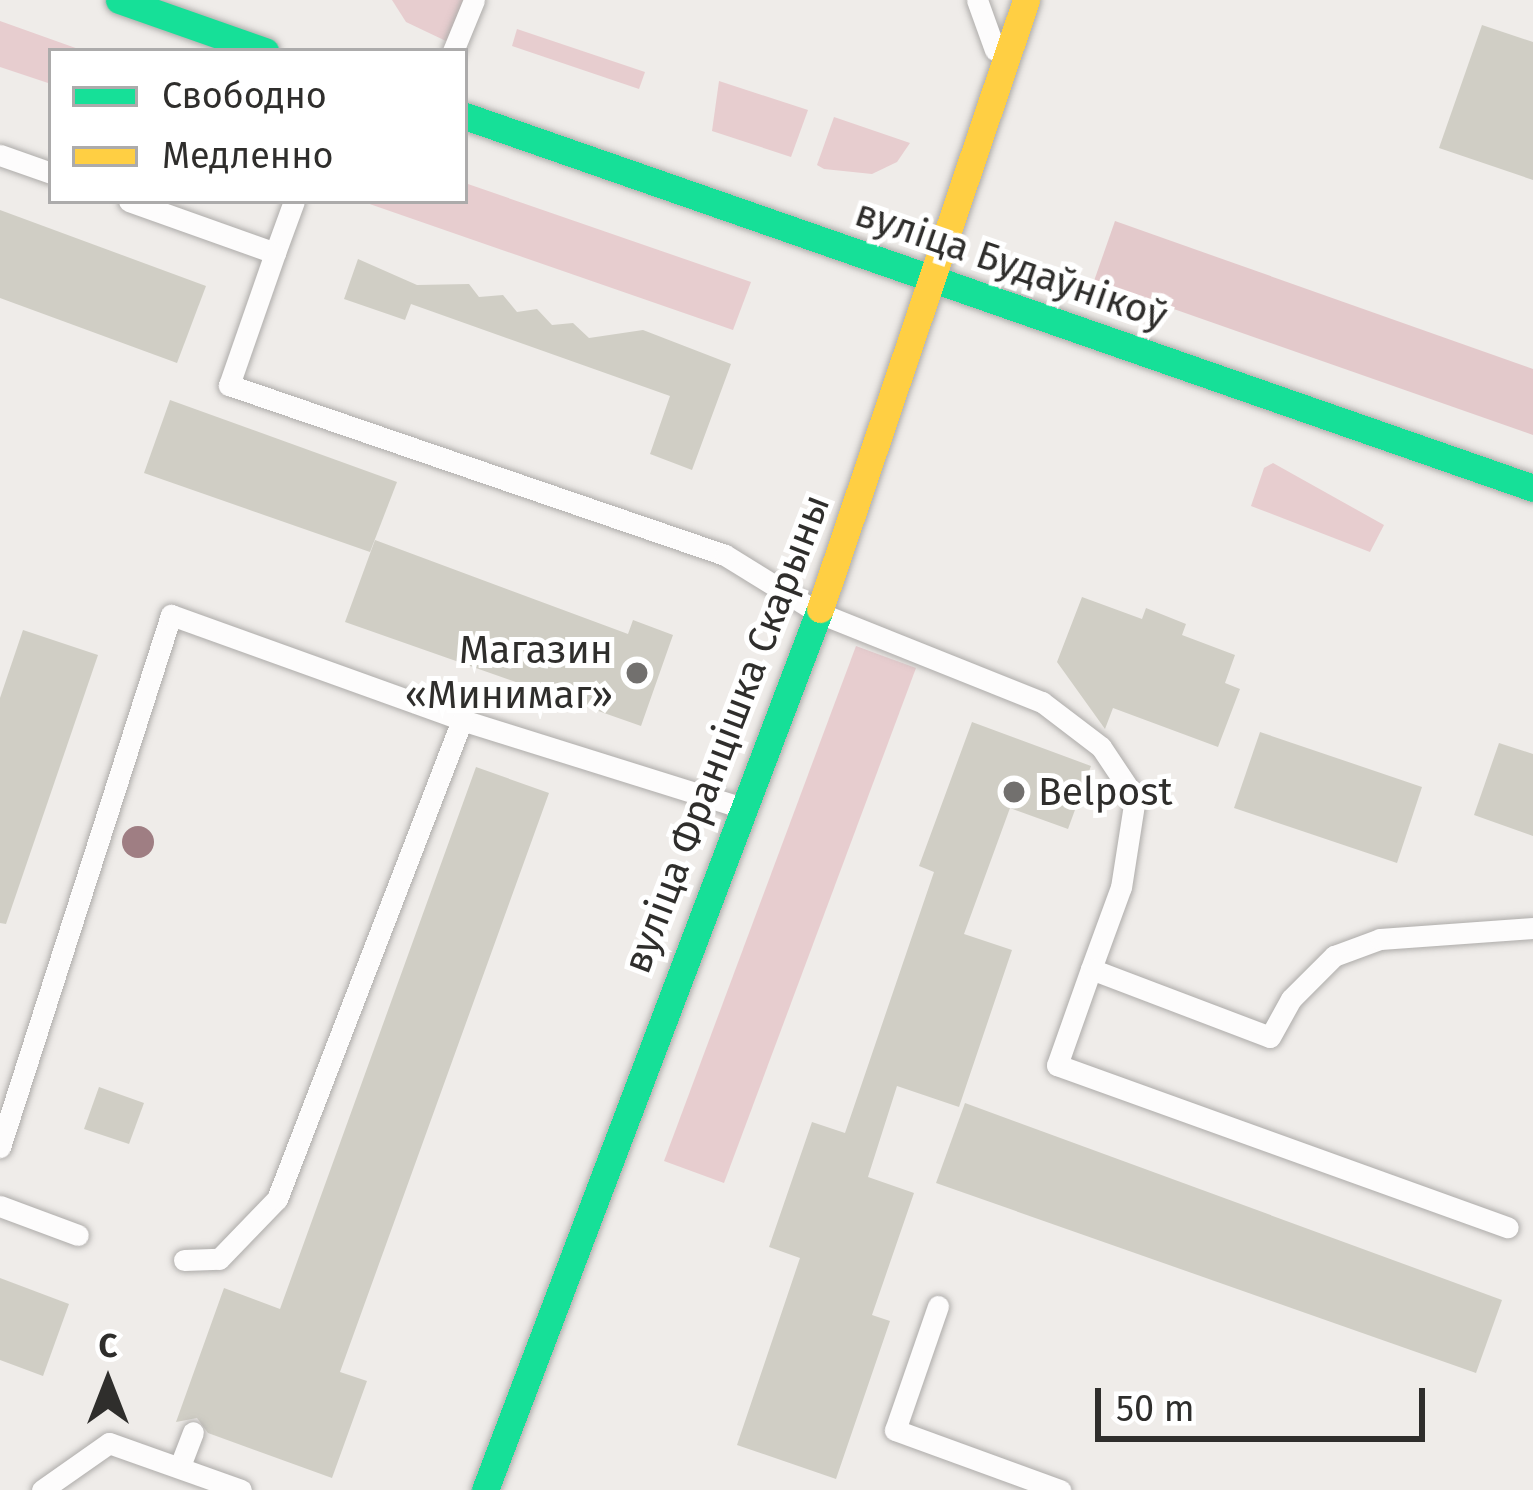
<!DOCTYPE html>
<meta charset="utf-8">
<style>
body{margin:0}
#map{position:relative;width:1533px;height:1490px;overflow:hidden;background:#efece9;font-family:"Fira Sans",sans-serif}
div>[style]{position:absolute}
.green>*{inset:0;background:#e7cdcf}
.forest>*{inset:0;background:#e3c9cb}
.building>*{inset:0;background:#d0cec5}
.roads{filter:drop-shadow(0 0 3px #aeacaa) drop-shadow(0 0 3px #aeacaa)}
.lane>*{height:21px;margin:-10.5px;padding:0 10.5px;transform-origin:10.5px;border-radius:10.5px;background:#fdfcfc}
.fast>*{height:27px;margin:-13.5px;padding:0 13.5px;transform-origin:13.5px;border-radius:13.5px;background:#16e098}
.slow>*{height:27px;margin:-13.5px;padding:0 13.5px;transform-origin:13.5px;border-radius:13.5px;background:#ffcf43}
.trees>*{width:32px;height:32px;margin:-16px;border-radius:50%;background:#9f7e83}
.dots>*{width:33px;height:33px;translate:-50% -50%;box-sizing:border-box;border:6px solid #fff;border-radius:50%}
span{translate:-50% -50%;white-space:nowrap;text-align:center;line-height:1.15;-webkit-text-stroke:10px #fff;paint-order:stroke}
.street-label{font-size:39px;color:#2f2e2c}
.poi-label{font-size:39px;color:#2f2e2c}
.right{translate:-100% -50%;text-align:right}
.left{translate:0 -50%;text-align:left}
.legend{position:absolute;left:48px;top:48px;width:420px;height:156px;box-sizing:border-box;background:#fff;border:3px solid #acabab;margin:0;padding:15px 21px;list-style:none;font-size:36px;color:#2f2e2c}
.legend li{display:flex;align-items:center;gap:24px;height:60px}
.legend b{width:60px;border:3px solid #acabab}
.north{position:absolute;left:48px;top:1322px;width:120px;height:120px;-webkit-text-stroke:9px #fff;paint-order:stroke;rotate:0deg;font-size:33px;font-weight:700;line-height:48px;text-align:center;color:#2f2e2c}
.north::after{content:'';display:block;margin:auto;width:42px;height:54px;background:#2f2e2c;clip-path:polygon(50% 0,100% 100%,50% 72%,0 100%)}
.scale{position:absolute;left:1095px;top:1388px;width:330px;height:54px;box-sizing:border-box;border:6px solid #2f2e2c;border-top:0;padding-left:15px;font-size:36px;line-height:42px;white-space:nowrap;color:#2f2e2c;-webkit-text-stroke:9px #fff;paint-order:stroke}
</style>
<div id="map">
<div class="green">
<i style="clip-path:polygon(392px 0,463px 0,448px 42px,406px 22px)"></i>
<i style="clip-path:polygon(0 21px,84px 51px,51px 51px,51px 84px,0 67px)"></i>
<i style="clip-path:polygon(517px 29px,645px 72px,639px 89px,512px 46px)"></i>
<i style="clip-path:polygon(719px 81px,808px 110px,791px 157px,712px 131px)"></i>
<i style="clip-path:polygon(834px 117px,910px 143px,897px 162px,872px 174px,824px 169px,817px 165px)"></i>
<i style="clip-path:polygon(465px 183px,751px 282px,733px 330px,361px 201px,465px 201px)"></i>
<i style="clip-path:polygon(1273px 463px,1384px 525px,1370px 552px,1251px 506px,1264px 468px)"></i>
<i style="clip-path:polygon(856px 646px,916px 668px,724px 1183px,664px 1161px)"></i>
</div>
<div class="forest">
<i style="clip-path:polygon(1115px 221px,1533px 369px,1533px 435px,1094px 281px)"></i>
</div>
<div class="building">
<i style="clip-path:polygon(1482px 25px,1533px 42px,1533px 180px,1439px 148px)"></i>
<i style="clip-path:polygon(0 210px,206px 286px,177px 363px,0 298px)"></i>
<i style="clip-path:polygon(358px 259px,417px 285px,469px 284px,479px 297px,503px 295px,517px 312px,537px 309px,552px 325px,573px 323px,589px 338px,643px 330px,731px 364px,692px 470px,650px 454px,670px 396px,411px 304px,405px 320px,344px 299px)"></i>
<i style="clip-path:polygon(170px 400px,397px 482px,370px 552px,144px 473px)"></i>
<i style="clip-path:polygon(375px 540px,628px 634px,633px 620px,673px 635px,641px 726px,345px 622px)"></i>
<i style="clip-path:polygon(1082px 597px,1142px 619px,1146px 608px,1186px 624px,1182px 635px,1235px 655px,1225px 683px,1240px 689px,1218px 747px,1113px 708px,1105px 729px,1057px 662px)"></i>
<i style="clip-path:polygon(23px 630px,98px 655px,6px 924px,0 923px,0 698px)"></i>
<i style="clip-path:polygon(972px 722px,1091px 766px,1068px 829px,1010px 808px,964px 934px,1012px 950px,959px 1107px,897px 1086px,868px 1177px,914px 1193px,872px 1315px,890px 1321px,836px 1479px,737px 1445px,800px 1258px,769px 1247px,812px 1122px,845px 1133px,934px 872px,919px 866px)"></i>
<i style="clip-path:polygon(1260px 732px,1422px 787px,1397px 863px,1234px 808px)"></i>
<i style="clip-path:polygon(1499px 743px,1533px 754px,1533px 836px,1474px 815px)"></i>
<i style="clip-path:polygon(476px 767px,549px 793px,340px 1372px,367px 1381px,332px 1478px,208px 1433px,197px 1418px,176px 1422px,224px 1288px,280px 1309px)"></i>
<i style="clip-path:polygon(99px 1087px,144px 1103px,129px 1144px,84px 1129px)"></i>
<i style="clip-path:polygon(965px 1103px,1502px 1300px,1476px 1373px,936px 1183px)"></i>
<i style="clip-path:polygon(0 1278px,69px 1304px,43px 1376px,0 1360px)"></i>
</div>
<div class="roads">
<div class="lane">
<i style="left:977px;top:0;width:53px;rotate:70.2deg"></i>
<i style="left:453px;top:51px;width:55px;rotate:-67.6deg"></i>
<i style="left:0;top:155px;width:54px;rotate:19.4deg"></i>
<i style="left:129px;top:201px;width:155px;rotate:19.6deg"></i>
<i style="left:275px;top:253px;width:55px;rotate:-69.9deg"></i>
<i style="left:275px;top:253px;width:140px;rotate:109.2deg"></i>
<i style="left:229px;top:385px;width:524px;rotate:18.92deg"></i>
<i style="left:725px;top:555px;width:110px;rotate:31.7deg"></i>
<i style="left:819px;top:613px;width:240px;rotate:21.8deg"></i>
<i style="left:1042px;top:702px;width:74px;rotate:37.3deg"></i>
<i style="left:1101px;top:747px;width:61px;rotate:56.3deg"></i>
<i style="left:1135px;top:798px;width:90px;rotate:98.9deg"></i>
<i style="left:1121px;top:887px;width:87px;rotate:110.1deg"></i>
<i style="left:1091px;top:969px;width:191px;rotate:20.8deg"></i>
<i style="left:1270px;top:1037px;width:43px;rotate:-61.1deg"></i>
<i style="left:1291px;top:999px;width:61px;rotate:-45deg"></i>
<i style="left:1334px;top:956px;width:49px;rotate:-20.3deg"></i>
<i style="left:1380px;top:939px;width:153px;rotate:-4.1deg"></i>
<i style="left:1091px;top:969px;width:102px;rotate:109.5deg"></i>
<i style="left:1057px;top:1065px;width:479px;rotate:19.8deg"></i>
<i style="left:0;top:1147px;width:559px;rotate:-72.18deg"></i>
<i style="left:171px;top:615px;width:309px;rotate:19.8deg"></i>
<i style="left:462px;top:720px;width:294px;rotate:17.4deg"></i>
<i style="left:0;top:1206px;width:83px;rotate:20.4deg"></i>
<i style="left:184px;top:1260px;width:35px;rotate:-2deg"></i>
<i style="left:219px;top:1259px;width:83px;rotate:-46deg"></i>
<i style="left:277px;top:1199px;width:513px;rotate:-68.88deg"></i>
<i style="left:938px;top:1306px;width:131px;rotate:109.1deg"></i>
<i style="left:895px;top:1430px;width:176px;rotate:20deg"></i>
<i style="left:180px;top:1466px;width:36px;rotate:-69deg"></i>
<i style="left:42px;top:1490px;width:82px;rotate:-35deg"></i>
<i style="left:109px;top:1443px;width:140px;rotate:19.6deg"></i>
</div>
<div class="fast">
<i style="left:119px;top:0;width:155px;rotate:19.3deg"></i>
<i style="left:465px;top:116px;width:1131px;rotate:19.2deg"></i>
<i style="left:485px;top:1490px;width:943px;rotate:-69.18deg"></i>
</div>
<div class="slow">
<i style="left:820px;top:609px;width:643px;rotate:-71.31deg"></i>
</div>
</div>
<div class="trees">
<i style="left:138px;top:842px"></i>
</div>
<div class="dots">
<i style="left:637px;top:673px;background:#72706e"></i>
<i style="left:1014px;top:792px;background:#72706e"></i>
</div>
<div class="street-label">
<span style="left:1011px;top:265px;rotate:19deg">вуліца Будаўнікоў</span>
<span style="left:727px;top:734px;rotate:-69deg">вуліца Францішка Скарыны</span>
</div>
<div class="poi-label">
<span class="right" style="left:613px;top:673px">Магазин<br>«Минимаг»</span>
<span class="left" style="left:1038px;top:792px">Belpost</span>
</div>
<ul class="legend">
<li><b style="height:15px;background:#16e098"></b>Свободно</li>
<li><b style="height:15px;background:#ffcf43"></b>Медленно</li>
</ul>
<div class="north">С</div>
<div class="scale">50 m</div>
</div>
